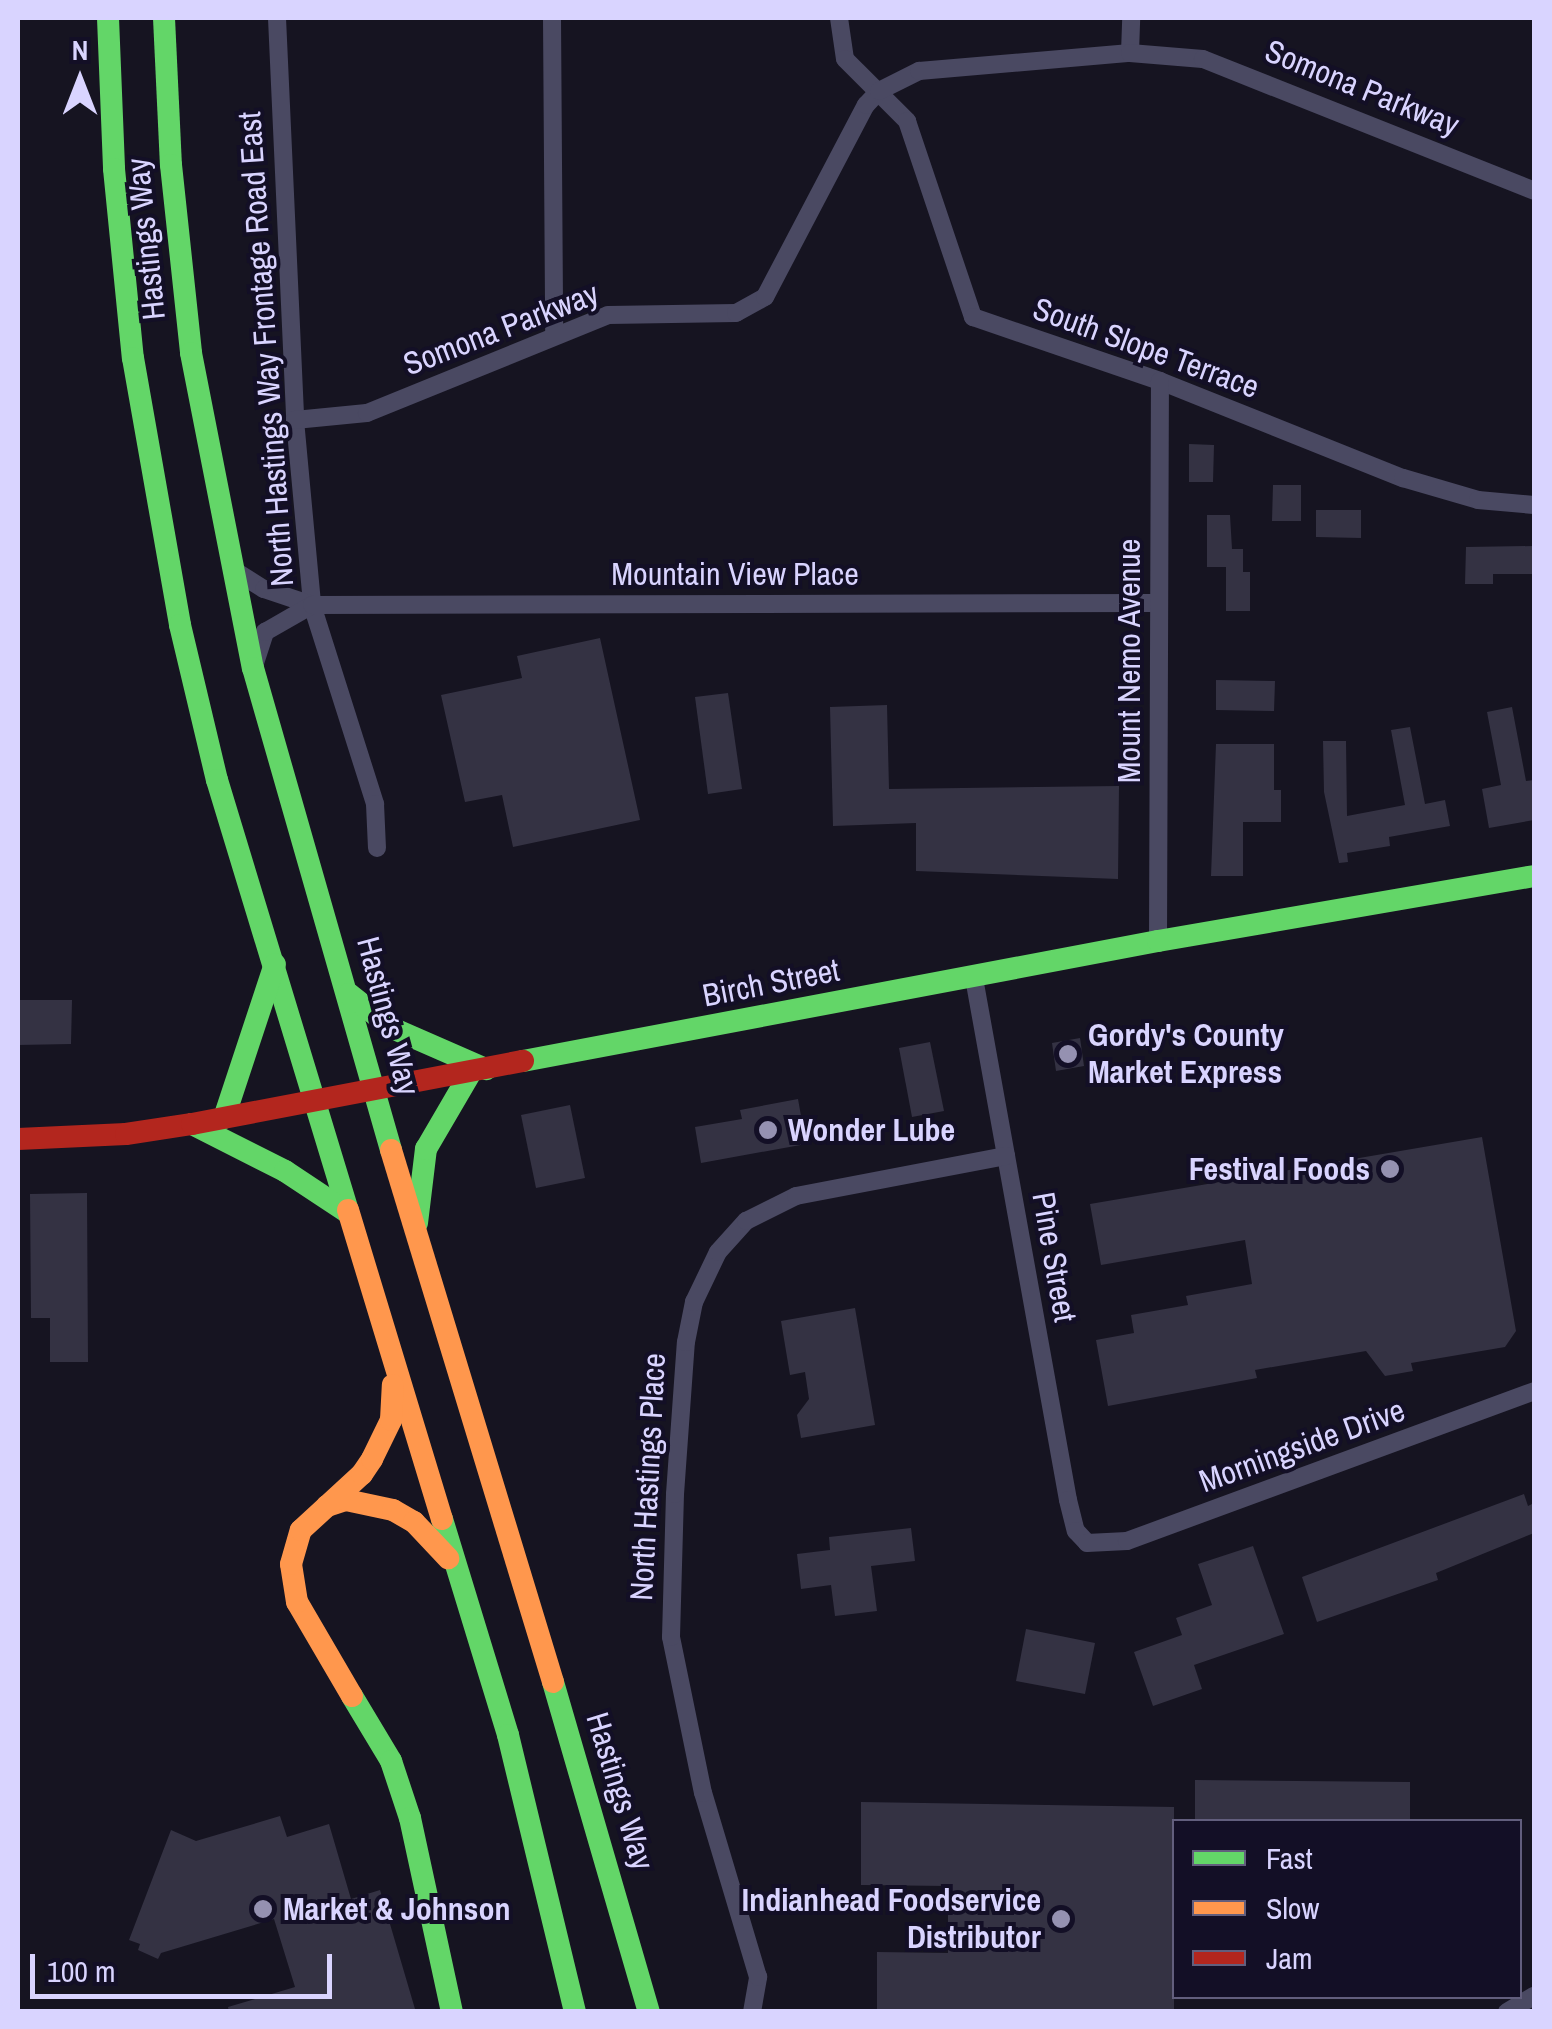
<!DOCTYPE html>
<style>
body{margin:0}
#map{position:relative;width:1552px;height:2029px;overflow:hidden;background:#161421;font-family:"Archivo Narrow",sans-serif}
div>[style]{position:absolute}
.building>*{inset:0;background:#343243}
.street>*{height:18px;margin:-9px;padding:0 9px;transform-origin:9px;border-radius:9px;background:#4a4962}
.fast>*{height:22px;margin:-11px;padding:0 11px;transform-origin:11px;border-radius:11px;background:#63d668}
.slow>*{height:22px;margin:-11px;padding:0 11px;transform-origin:11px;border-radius:11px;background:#ff974d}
.jam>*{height:22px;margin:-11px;padding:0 11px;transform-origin:11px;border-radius:11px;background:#b3261e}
.dots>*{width:28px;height:28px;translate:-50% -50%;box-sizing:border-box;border:5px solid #130f26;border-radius:50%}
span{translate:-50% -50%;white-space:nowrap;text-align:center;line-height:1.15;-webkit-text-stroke:8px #130f26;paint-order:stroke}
.street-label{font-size:32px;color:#d9d4ff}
.poi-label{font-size:32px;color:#d9d4ff;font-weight:700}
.left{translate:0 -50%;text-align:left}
.right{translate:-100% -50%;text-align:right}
.frame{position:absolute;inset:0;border:20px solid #d9d4ff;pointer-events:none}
.legend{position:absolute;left:1172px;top:1819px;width:350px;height:180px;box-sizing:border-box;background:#130f26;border:2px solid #625e7d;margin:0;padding:12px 18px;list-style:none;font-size:30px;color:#d9d4ff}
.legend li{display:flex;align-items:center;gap:20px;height:50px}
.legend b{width:50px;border:2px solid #625e7d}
.north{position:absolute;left:30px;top:30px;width:100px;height:100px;-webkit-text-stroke:8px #130f26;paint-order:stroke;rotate:0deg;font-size:28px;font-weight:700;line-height:40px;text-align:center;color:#d9d4ff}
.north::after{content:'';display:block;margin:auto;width:35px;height:45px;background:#d9d4ff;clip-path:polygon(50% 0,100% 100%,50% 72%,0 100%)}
.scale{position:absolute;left:30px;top:1954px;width:302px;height:45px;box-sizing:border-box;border:5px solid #d9d4ff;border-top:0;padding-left:12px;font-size:30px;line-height:35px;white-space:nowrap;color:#d9d4ff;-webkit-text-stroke:8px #130f26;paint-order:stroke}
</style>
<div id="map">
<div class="building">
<i style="clip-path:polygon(1189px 444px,1214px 445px,1213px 482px,1189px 482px)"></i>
<i style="clip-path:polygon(1273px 485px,1301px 485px,1301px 521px,1272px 521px)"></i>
<i style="clip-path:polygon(1316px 510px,1361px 510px,1361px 538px,1316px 537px)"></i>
<i style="clip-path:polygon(1207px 515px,1230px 515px,1232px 549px,1243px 549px,1243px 572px,1250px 572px,1250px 611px,1226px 611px,1226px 567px,1207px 567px)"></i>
<i style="clip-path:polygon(1534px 546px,1534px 574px,1493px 574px,1493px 584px,1465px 584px,1466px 547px)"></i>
<i style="clip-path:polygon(600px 638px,640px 820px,513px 847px,502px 795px,465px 802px,441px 695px,522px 678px,517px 656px)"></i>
<i style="clip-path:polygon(1216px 680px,1275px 681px,1274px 711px,1216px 710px)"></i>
<i style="clip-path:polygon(728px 693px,742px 789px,708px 794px,695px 697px)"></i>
<i style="clip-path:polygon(887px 705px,889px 789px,1119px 786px,1118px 879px,916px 871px,916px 823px,833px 826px,830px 707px)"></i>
<i style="clip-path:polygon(1512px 707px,1526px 781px,1534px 780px,1534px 820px,1489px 828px,1482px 789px,1501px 785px,1487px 712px)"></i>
<i style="clip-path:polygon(1410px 727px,1425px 804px,1445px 800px,1450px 826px,1389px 837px,1390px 846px,1347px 853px,1348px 862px,1339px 863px,1324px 792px,1323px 741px,1346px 741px,1347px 816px,1405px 805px,1391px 730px)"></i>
<i style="clip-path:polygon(1216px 744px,1274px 744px,1274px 790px,1281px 790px,1281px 822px,1243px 822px,1243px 876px,1211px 876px)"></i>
<i style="clip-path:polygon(18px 1000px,72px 1000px,71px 1044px,18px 1045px)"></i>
<i style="clip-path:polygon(1080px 1038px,1084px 1066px,1056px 1071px,1052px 1043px)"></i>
<i style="clip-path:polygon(930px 1042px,944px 1111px,912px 1117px,899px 1048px)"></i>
<i style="clip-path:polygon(798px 1099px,806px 1144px,701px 1163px,695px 1127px,742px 1119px,740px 1110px)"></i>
<i style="clip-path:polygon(570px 1105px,585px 1178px,536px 1188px,521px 1115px)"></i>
<i style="clip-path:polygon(1482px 1137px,1516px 1331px,1505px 1347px,1411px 1363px,1413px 1371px,1385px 1376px,1366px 1351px,1255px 1370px,1257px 1378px,1108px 1406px,1096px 1340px,1134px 1333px,1131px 1315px,1188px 1305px,1186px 1296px,1252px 1284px,1245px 1240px,1101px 1265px,1090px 1204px)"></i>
<i style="clip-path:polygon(87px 1193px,88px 1362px,50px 1362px,50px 1318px,31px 1318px,30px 1194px)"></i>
<i style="clip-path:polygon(855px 1308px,875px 1425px,801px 1438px,797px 1415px,809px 1399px,805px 1372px,790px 1375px,781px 1321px)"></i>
<i style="clip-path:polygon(1524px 1494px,1528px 1506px,1534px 1503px,1534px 1533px,1436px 1573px,1438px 1580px,1317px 1622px,1302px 1577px)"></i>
<i style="clip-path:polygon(911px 1528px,915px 1561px,871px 1566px,877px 1611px,835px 1616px,831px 1585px,801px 1589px,797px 1554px,830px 1550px,829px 1537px)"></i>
<i style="clip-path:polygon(1253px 1546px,1284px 1634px,1194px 1665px,1202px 1689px,1153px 1706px,1134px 1652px,1182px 1635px,1176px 1618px,1212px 1605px,1198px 1564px)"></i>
<i style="clip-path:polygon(1026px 1629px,1095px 1643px,1085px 1694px,1016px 1681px)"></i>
<i style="clip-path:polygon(1195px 1780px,1410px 1782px,1410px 1822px,1195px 1822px)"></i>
<i style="clip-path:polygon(861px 1802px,1174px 1807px,1174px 2012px,877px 2012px,877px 1952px,948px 1953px,948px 1886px,861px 1885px)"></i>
<i style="clip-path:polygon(280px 1816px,287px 1837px,329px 1824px,351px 1899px,380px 1890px,415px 2009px,229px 2012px,228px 2007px,295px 1987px,274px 1919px,161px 1953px,158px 1959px,138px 1950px,140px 1944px,129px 1940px,171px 1830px,196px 1841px)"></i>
</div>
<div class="street">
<i style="left:277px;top:18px;width:402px;rotate:87.4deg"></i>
<i style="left:295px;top:420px;width:186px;rotate:84.7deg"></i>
<i style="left:312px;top:605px;width:209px;rotate:72.4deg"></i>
<i style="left:375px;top:804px;width:44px;rotate:87.4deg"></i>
<i style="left:552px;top:18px;width:317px;rotate:89.6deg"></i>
<i style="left:839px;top:18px;width:41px;rotate:81.7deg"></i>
<i style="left:845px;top:59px;width:88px;rotate:45deg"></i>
<i style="left:907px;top:121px;width:207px;rotate:71.4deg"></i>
<i style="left:973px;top:317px;width:198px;rotate:18.9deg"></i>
<i style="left:1160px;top:381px;width:262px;rotate:21.8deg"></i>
<i style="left:1403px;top:478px;width:78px;rotate:16.3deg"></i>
<i style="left:1478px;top:500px;width:56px;rotate:5.1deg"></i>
<i style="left:1130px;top:53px;width:35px;rotate:-88deg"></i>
<i style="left:295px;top:420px;width:72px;rotate:-5.6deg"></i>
<i style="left:367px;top:413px;width:260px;rotate:-22.1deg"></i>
<i style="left:608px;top:315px;width:128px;rotate:-0.9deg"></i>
<i style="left:736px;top:313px;width:33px;rotate:-29deg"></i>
<i style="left:765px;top:297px;width:217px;rotate:-62.3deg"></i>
<i style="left:866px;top:105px;width:19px;rotate:-47deg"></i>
<i style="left:879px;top:91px;width:45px;rotate:-26.6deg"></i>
<i style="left:919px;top:71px;width:212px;rotate:-4.9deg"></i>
<i style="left:1130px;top:53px;width:73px;rotate:4.7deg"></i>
<i style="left:1203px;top:59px;width:356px;rotate:21.7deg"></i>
<i style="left:235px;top:571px;width:34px;rotate:32deg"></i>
<i style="left:264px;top:589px;width:51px;rotate:18.4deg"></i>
<i style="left:255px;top:663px;width:33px;rotate:-72deg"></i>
<i style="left:265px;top:632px;width:54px;rotate:-29.9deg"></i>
<i style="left:312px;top:605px;width:846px;rotate:-0.14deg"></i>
<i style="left:1158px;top:941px;width:560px;rotate:-89.8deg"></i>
<i style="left:974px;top:978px;width:530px;rotate:79.79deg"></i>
<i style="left:1068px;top:1500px;width:32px;rotate:76deg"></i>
<i style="left:1076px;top:1531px;width:16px;rotate:47deg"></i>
<i style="left:1087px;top:1543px;width:40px;rotate:-2.9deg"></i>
<i style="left:1127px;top:1541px;width:434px;rotate:-20.2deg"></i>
<i style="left:752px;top:2012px;width:36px;rotate:-80deg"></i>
<i style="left:758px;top:1977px;width:192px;rotate:-106.6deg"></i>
<i style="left:703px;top:1793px;width:159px;rotate:-101.6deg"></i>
<i style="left:671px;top:1637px;width:143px;rotate:-88.4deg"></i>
<i style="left:675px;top:1494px;width:152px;rotate:-85.9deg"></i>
<i style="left:686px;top:1342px;width:41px;rotate:-78.7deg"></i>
<i style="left:694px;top:1302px;width:55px;rotate:-64.4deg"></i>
<i style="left:718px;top:1252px;width:42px;rotate:-47.9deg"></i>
<i style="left:746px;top:1221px;width:56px;rotate:-26.6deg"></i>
<i style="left:796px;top:1196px;width:214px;rotate:-10.8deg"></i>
<i style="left:1507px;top:2012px;width:31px;rotate:-31deg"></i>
</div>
<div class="fast">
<i style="left:108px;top:18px;width:151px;rotate:87.7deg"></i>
<i style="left:114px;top:169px;width:190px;rotate:84.3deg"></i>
<i style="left:133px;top:358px;width:271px;rotate:80deg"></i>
<i style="left:180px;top:625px;width:159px;rotate:76.6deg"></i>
<i style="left:217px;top:780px;width:450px;rotate:73.1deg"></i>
<i style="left:164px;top:18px;width:147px;rotate:87.3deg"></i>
<i style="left:171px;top:165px;width:189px;rotate:83.9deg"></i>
<i style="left:191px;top:353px;width:321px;rotate:78.9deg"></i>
<i style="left:253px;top:668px;width:501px;rotate:74.02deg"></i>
<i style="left:349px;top:994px;width:55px;rotate:38.3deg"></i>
<i style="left:392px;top:1028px;width:103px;rotate:23.6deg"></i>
<i style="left:523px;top:1061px;width:646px;rotate:-10.7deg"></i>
<i style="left:1158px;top:941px;width:382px;rotate:-9.8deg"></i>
<i style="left:224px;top:1118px;width:162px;rotate:-71.7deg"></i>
<i style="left:192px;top:1124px;width:104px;rotate:26.8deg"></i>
<i style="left:285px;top:1171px;width:74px;rotate:33.5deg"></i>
<i style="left:417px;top:1223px;width:75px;rotate:-83.1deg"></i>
<i style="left:426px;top:1149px;width:89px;rotate:-59.7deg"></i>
<i style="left:442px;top:1519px;width:226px;rotate:73deg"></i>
<i style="left:508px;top:1735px;width:285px;rotate:76.4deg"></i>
<i style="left:553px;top:1682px;width:344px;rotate:73.8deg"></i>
<i style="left:352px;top:1696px;width:76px;rotate:59deg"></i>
<i style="left:391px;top:1761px;width:60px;rotate:71.6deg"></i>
<i style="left:410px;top:1818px;width:198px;rotate:77.8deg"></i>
</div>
<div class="slow">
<i style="left:391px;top:1150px;width:556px;rotate:73.06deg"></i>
<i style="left:348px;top:1210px;width:323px;rotate:73.1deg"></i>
<i style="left:327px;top:1506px;width:20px;rotate:-18deg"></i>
<i style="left:346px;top:1500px;width:48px;rotate:12deg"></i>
<i style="left:393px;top:1510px;width:24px;rotate:30deg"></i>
<i style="left:414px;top:1522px;width:50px;rotate:46.6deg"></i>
<i style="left:352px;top:1696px;width:109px;rotate:-120.3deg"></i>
<i style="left:297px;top:1602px;width:38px;rotate:-99deg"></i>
<i style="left:291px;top:1564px;width:35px;rotate:-74deg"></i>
<i style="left:301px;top:1530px;width:83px;rotate:-42.6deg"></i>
<i style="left:362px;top:1474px;width:18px;rotate:-56deg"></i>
<i style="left:372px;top:1459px;width:43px;rotate:-64deg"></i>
<i style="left:391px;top:1420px;width:35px;rotate:-87deg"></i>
</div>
<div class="jam">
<i style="left:18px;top:1139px;width:108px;rotate:-2.7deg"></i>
<i style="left:126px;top:1134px;width:67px;rotate:-8.6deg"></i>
<i style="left:192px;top:1124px;width:337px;rotate:-10.8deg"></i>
</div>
<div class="dots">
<i style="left:1068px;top:1054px;background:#9591b1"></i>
<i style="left:768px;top:1130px;background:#9591b1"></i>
<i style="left:1390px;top:1169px;background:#9591b1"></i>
<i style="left:263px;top:1909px;background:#9591b1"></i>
<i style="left:1061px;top:1919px;background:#9591b1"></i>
</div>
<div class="street-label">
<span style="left:1362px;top:88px;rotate:22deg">Somona Parkway</span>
<span style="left:146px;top:239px;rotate:-96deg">Hastings Way</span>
<span style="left:501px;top:329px;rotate:-21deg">Somona Parkway</span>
<span style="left:1146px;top:348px;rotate:20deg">South Slope Terrace</span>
<span style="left:266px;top:349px;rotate:-94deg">North Hastings Way Frontage Road East</span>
<span style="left:735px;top:574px">Mountain View Place</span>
<span style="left:1129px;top:661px;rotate:-90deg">Mount Nemo Avenue</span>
<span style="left:771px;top:983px;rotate:-11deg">Birch Street</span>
<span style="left:388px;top:1016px;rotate:75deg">Hastings Way</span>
<span style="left:1054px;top:1257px;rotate:80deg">Pine Street</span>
<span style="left:1302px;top:1446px;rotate:-20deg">Morningside Drive</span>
<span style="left:648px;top:1477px;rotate:-87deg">North Hastings Place</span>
<span style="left:620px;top:1791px;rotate:73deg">Hastings Way</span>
</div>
<div class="poi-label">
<span class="left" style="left:1088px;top:1054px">Gordy's County<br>Market Express</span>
<span class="left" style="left:788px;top:1130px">Wonder Lube</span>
<span class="right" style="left:1370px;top:1169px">Festival Foods</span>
<span class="right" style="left:1041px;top:1919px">Indianhead Foodservice<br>Distributor</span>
<span class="left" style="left:283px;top:1909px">Market &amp; Johnson</span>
</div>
<div class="frame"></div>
<ul class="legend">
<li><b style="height:12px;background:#63d668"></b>Fast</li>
<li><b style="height:12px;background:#ff974d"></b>Slow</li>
<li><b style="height:12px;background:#b3261e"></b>Jam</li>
</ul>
<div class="north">N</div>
<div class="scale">100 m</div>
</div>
